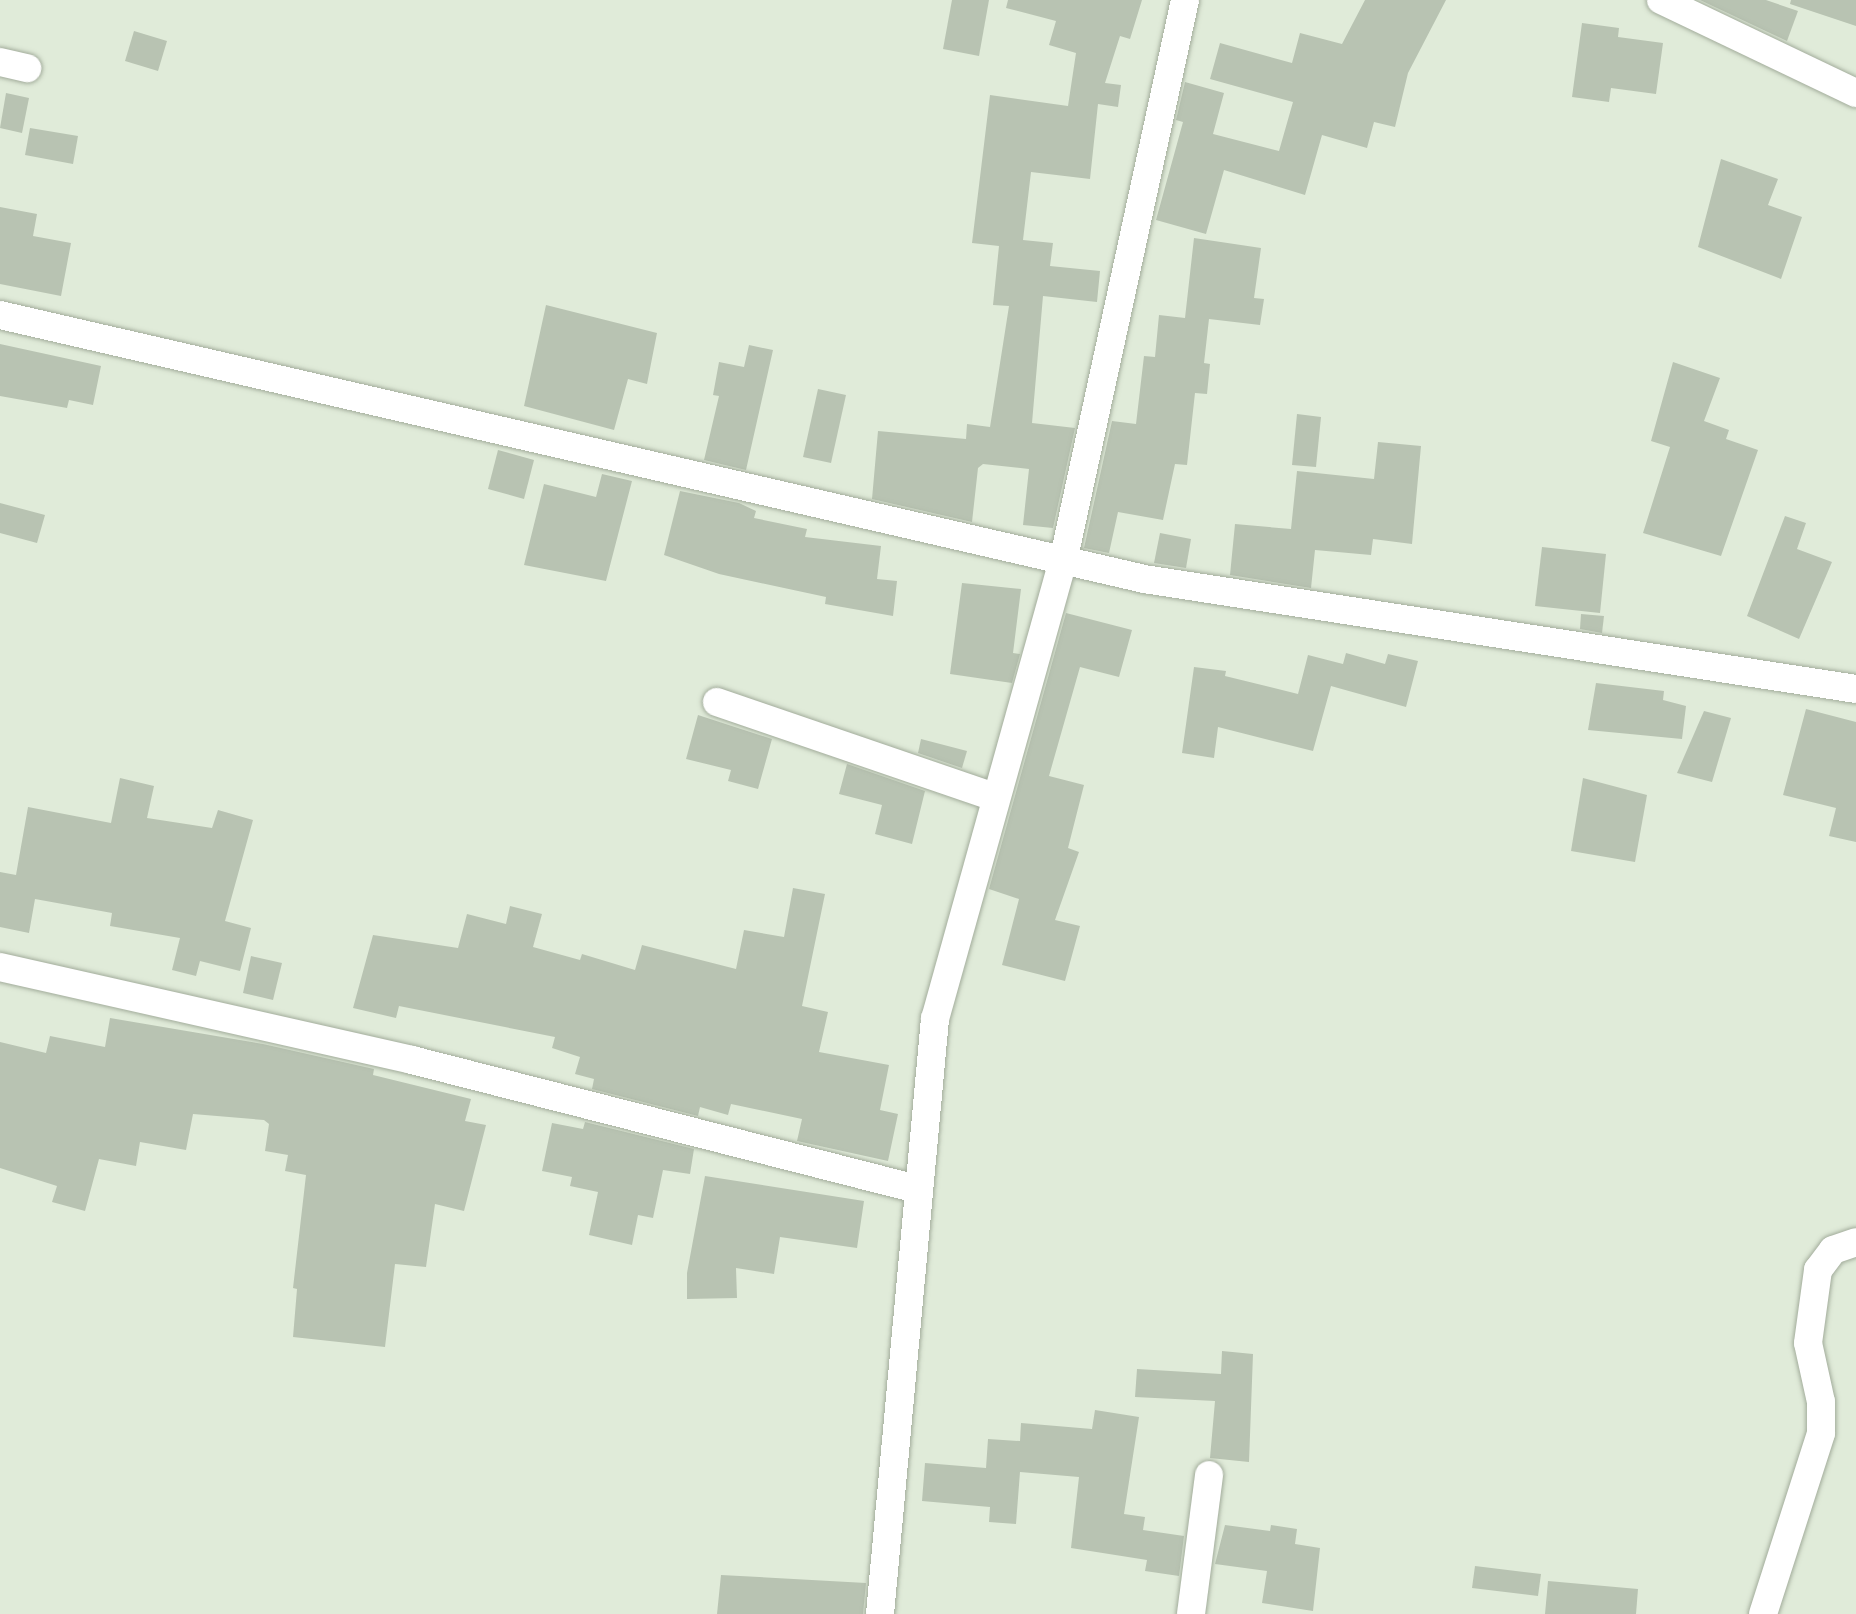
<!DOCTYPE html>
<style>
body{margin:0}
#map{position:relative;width:1856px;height:1614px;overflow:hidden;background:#e0ebd9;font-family:Poppins,sans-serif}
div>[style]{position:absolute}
.building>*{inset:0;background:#b8c3b2}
.roads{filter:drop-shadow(0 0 2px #a2ac9b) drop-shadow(0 0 2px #a2ac9b)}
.minor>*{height:28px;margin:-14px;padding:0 14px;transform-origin:14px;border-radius:14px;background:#fff}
span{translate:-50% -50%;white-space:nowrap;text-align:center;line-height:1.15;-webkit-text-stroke:7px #fff;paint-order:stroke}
</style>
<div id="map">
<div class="building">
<i style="clip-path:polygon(952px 0,989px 0,979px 56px,943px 49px)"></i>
<i style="clip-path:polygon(1008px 0,1142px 0,1130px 39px,1120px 36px,1105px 83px,1121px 85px,1118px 107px,1098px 104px,1090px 179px,1031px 172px,1023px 240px,1053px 243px,1050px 266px,1100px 271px,1097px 302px,1043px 296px,1032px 423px,1075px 428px,1053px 528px,1023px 525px,1029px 469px,983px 464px,978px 468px,972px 522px,872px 499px,878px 431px,966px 439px,967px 424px,990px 427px,1009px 306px,993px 305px,999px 246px,972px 243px,990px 95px,1068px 106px,1076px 53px,1049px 45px,1056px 21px,1006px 8px)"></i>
<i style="clip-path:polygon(1365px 0,1446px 0,1408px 73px,1395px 127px,1374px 122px,1367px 148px,1322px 135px,1305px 195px,1224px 170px,1206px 234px,1156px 220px,1183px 122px,1176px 120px,1185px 82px,1224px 93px,1213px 134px,1279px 151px,1293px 102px,1210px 79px,1220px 43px,1292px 63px,1300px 33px,1342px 44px)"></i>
<i style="clip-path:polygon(1700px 0,1766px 0,1798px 11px,1787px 41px)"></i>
<i style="clip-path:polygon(1791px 0,1856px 0,1856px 26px,1790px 4px)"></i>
<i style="clip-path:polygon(1582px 23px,1619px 28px,1618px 37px,1663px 43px,1656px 94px,1611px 88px,1609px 102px,1572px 97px)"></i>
<i style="clip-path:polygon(134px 31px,167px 41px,158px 71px,125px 61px)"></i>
<i style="clip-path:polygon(6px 93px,29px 98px,22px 133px,0 128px)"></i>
<i style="clip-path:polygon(30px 128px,78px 136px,73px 164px,25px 155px)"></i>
<i style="clip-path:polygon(1721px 159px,1778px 179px,1768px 205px,1802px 217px,1781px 279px,1698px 247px)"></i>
<i style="clip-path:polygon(0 207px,37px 214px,33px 236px,71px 243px,61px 296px,0 284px)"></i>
<i style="clip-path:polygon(1194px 238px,1261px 248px,1254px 298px,1264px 299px,1260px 325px,1209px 319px,1204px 363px,1210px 364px,1207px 394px,1195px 393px,1187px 465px,1175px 464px,1163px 520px,1118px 512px,1109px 553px,1084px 548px,1112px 421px,1136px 424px,1144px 356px,1155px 357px,1159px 315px,1185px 318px)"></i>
<i style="clip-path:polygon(546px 305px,657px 333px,647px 384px,628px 379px,614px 430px,524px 406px)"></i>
<i style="clip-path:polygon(0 344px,101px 366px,93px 405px,69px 400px,67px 408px,0 396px)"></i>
<i style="clip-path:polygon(749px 345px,773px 350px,746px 470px,704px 460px,719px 396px,713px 395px,719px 362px,744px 367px)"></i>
<i style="clip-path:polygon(1673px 362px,1720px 378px,1704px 421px,1729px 430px,1726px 439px,1758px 450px,1721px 556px,1643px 533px,1670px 447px,1651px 441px)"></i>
<i style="clip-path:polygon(818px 389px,846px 395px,831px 463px,803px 457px)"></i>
<i style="clip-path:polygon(1297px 414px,1321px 417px,1316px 467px,1292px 465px)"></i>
<i style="clip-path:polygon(1378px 442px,1421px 446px,1412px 544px,1373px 539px,1371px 555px,1315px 550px,1311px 588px,1230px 575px,1235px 524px,1291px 529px,1297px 471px,1374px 479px)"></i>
<i style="clip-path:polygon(498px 450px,534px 460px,524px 499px,488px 489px)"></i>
<i style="clip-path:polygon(602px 474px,632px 481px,606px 581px,524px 565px,544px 484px,596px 497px)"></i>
<i style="clip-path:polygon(680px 491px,739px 503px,756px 511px,754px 518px,807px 529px,805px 537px,881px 546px,877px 579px,897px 581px,893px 616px,825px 604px,826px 597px,719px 574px,664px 555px)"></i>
<i style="clip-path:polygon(0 503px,45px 515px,37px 543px,0 533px)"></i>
<i style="clip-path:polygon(1785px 516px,1806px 523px,1797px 549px,1832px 562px,1799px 639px,1747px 616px)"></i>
<i style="clip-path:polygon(1160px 533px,1191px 539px,1186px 568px,1154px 563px)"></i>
<i style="clip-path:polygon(1542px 547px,1606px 554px,1600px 613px,1535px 606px)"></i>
<i style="clip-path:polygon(962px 583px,1021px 589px,1013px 653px,1020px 654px,1012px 683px,950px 674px)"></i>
<i style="clip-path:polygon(1066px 613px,1132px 630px,1119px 677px,1080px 667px,1049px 776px,1084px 785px,1068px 848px,1079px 852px,1055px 920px,1080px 926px,1065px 981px,1002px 965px,1019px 899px,989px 889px)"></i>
<i style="clip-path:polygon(1581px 614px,1604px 616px,1602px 633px,1580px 629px)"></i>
<i style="clip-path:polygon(1346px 653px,1385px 664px,1388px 654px,1418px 661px,1406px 707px,1331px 686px,1313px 751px,1218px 727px,1214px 758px,1182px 753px,1194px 667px,1226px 671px,1225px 676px,1298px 694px,1308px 655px,1343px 664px)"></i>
<i style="clip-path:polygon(1596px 683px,1664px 691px,1663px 700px,1686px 706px,1682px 739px,1588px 730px)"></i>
<i style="clip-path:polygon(1806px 709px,1856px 722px,1856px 842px,1829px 836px,1836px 808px,1783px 795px)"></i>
<i style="clip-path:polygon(1704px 711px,1731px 718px,1712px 782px,1677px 773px)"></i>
<i style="clip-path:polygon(698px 715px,772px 739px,758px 789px,728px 781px,731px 770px,686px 759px)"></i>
<i style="clip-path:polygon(921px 739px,967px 751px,962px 768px,918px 753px)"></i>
<i style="clip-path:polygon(847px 764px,925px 791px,912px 844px,875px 834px,882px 805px,839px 794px)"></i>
<i style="clip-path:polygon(120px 778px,154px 786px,147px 818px,212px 828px,218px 810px,253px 820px,225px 921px,251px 928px,240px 971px,200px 961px,196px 976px,172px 970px,180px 938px,110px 926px,112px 913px,35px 899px,29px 933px,0 927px,0 872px,16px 875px,28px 807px,111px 823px)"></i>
<i style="clip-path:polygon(1583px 778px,1647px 795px,1635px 862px,1571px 851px)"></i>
<i style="clip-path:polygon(793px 888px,825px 894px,802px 1006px,828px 1012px,819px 1052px,889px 1065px,880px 1110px,898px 1114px,888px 1161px,797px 1141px,802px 1119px,731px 1104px,728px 1115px,700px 1107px,698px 1116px,592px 1089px,594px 1079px,575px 1074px,580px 1057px,552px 1048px,555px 1037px,399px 1006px,396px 1018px,353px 1008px,373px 935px,458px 948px,467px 914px,506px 924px,510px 906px,542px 914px,533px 947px,580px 960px,582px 954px,635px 970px,642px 945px,736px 969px,744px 930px,784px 937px)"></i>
<i style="clip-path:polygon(251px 956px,282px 963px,273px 1000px,243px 993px)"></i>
<i style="clip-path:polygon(110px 1018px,263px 1044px,374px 1069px,373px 1075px,471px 1099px,465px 1121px,486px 1125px,464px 1211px,435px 1204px,426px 1267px,395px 1264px,385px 1347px,293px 1337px,297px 1289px,293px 1288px,306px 1175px,285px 1171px,288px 1155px,265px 1151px,269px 1124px,264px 1120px,193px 1114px,186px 1150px,140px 1142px,136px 1166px,99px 1159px,85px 1211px,52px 1202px,57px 1186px,0 1168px,0 1042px,46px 1053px,50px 1036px,105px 1047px)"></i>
<i style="clip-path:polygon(585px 1122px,694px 1149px,690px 1174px,663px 1170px,653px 1218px,638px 1215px,632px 1245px,589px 1235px,598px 1192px,570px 1186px,572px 1177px,542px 1171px,552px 1123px,583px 1129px)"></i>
<i style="clip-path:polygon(705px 1176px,864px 1201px,857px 1248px,780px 1237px,774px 1274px,736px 1268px,737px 1298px,687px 1299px,687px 1273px)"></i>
<i style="clip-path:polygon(1222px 1351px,1253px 1354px,1249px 1462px,1210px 1458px,1215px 1401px,1135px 1397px,1137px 1369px,1221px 1374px)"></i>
<i style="clip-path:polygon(1095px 1410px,1139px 1417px,1124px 1514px,1145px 1517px,1143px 1530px,1184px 1536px,1179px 1576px,1145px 1571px,1147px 1560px,1071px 1548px,1079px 1477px,1020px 1472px,1016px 1524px,989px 1522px,990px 1507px,922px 1501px,925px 1463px,986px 1468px,988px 1439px,1020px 1441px,1021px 1423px,1092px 1429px)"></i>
<i style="clip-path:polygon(1225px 1525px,1270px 1531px,1271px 1525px,1297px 1529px,1295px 1544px,1320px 1548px,1313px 1611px,1262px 1603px,1267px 1571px,1215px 1564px)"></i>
<i style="clip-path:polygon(1475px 1566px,1541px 1574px,1538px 1596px,1472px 1588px)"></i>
<i style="clip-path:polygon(721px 1575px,866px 1583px,863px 1614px,717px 1614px)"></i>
<i style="clip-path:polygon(1548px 1581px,1638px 1589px,1636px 1614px,1545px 1614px)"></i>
</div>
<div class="roads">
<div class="minor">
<i style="left:1661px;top:0;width:216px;rotate:25.5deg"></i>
<i style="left:0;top:62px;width:28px;rotate:13deg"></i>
<i style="left:0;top:315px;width:1174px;rotate:12.99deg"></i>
<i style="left:1144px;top:579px;width:720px;rotate:8.78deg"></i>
<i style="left:717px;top:702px;width:293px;rotate:18.9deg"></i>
<i style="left:0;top:967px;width:422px;rotate:12.7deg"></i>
<i style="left:412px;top:1060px;width:521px;rotate:14.33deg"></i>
<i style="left:880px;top:1614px;width:598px;rotate:-84.72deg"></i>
<i style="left:935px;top:1019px;width:475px;rotate:-74.4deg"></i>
<i style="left:1063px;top:562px;width:575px;rotate:-77.75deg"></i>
<i style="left:1191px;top:1614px;width:140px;rotate:-82.6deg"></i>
<i style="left:1763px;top:1614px;width:190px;rotate:-72.2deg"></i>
<i style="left:1821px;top:1433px;width:31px;rotate:-90deg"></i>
<i style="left:1821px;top:1402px;width:60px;rotate:-102.4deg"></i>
<i style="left:1808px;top:1343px;width:74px;rotate:-82.2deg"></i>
<i style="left:1818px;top:1270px;width:25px;rotate:-53deg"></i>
<i style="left:1833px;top:1250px;width:24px;rotate:-19deg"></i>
</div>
</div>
</div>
